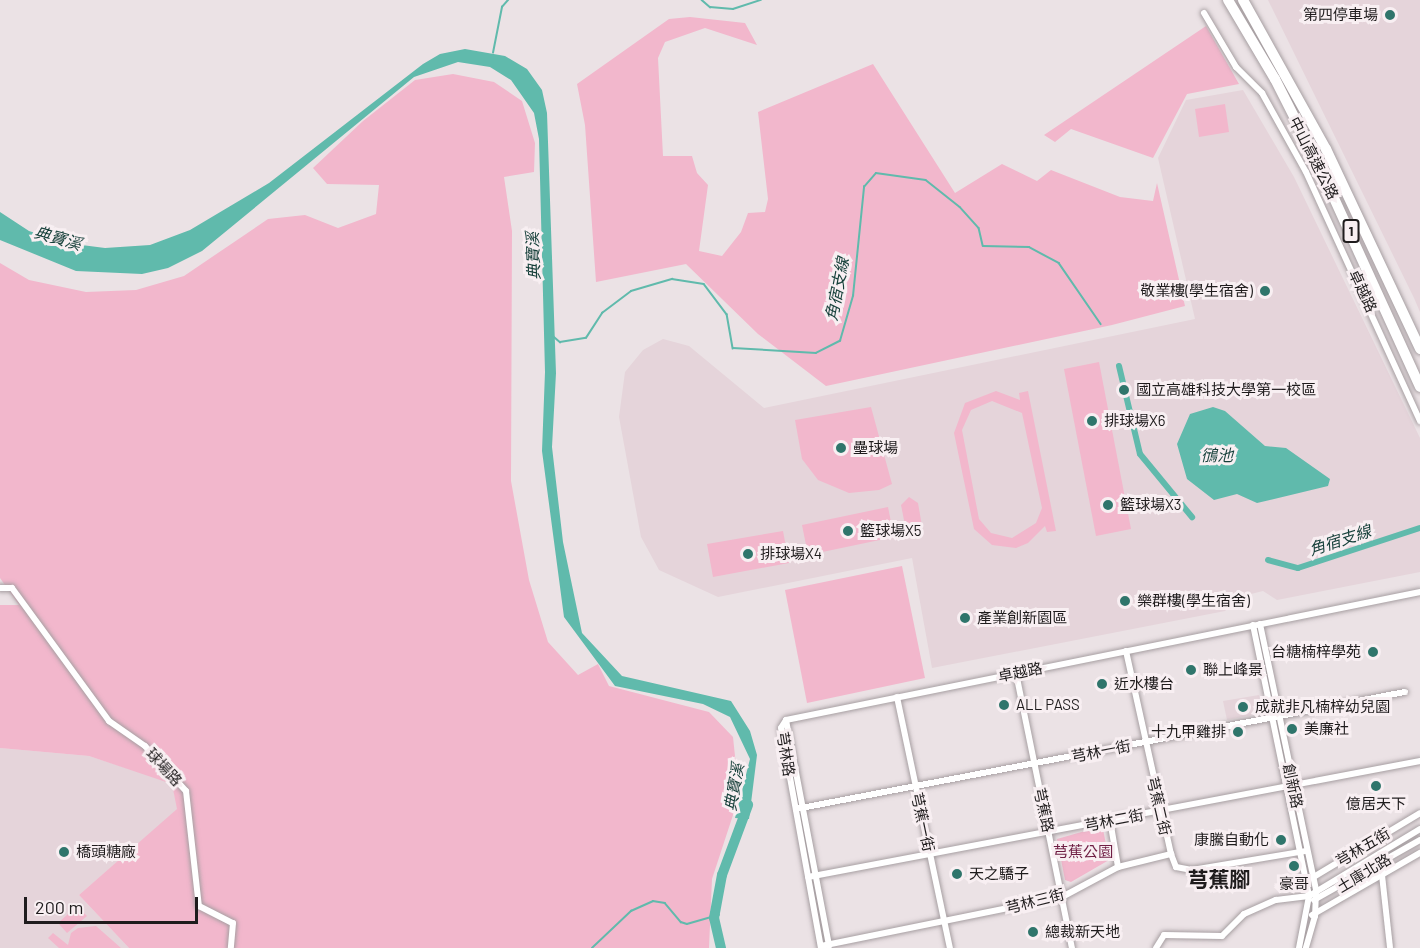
<!DOCTYPE html>
<meta charset="utf-8">
<style>
body{margin:0}
#map{position:relative;width:1420px;height:948px;overflow:hidden;background:#ebe2e5;font-family:Barlow,"Noto Sans TC",sans-serif}
div>[style]{position:absolute}
.built>*{inset:0;background:#e5d4da}
.green>*{inset:0;background:#f2b7cc}
.water>*{inset:0;background:#60baac}
.stream>*{height:1.5px;margin:-0.75px;padding:0 0.75px;transform-origin:0.75px;border-radius:0.75px;background:#60baac}
.canal>*{height:6px;margin:-3px;padding:0 3px;transform-origin:3px;border-radius:3px;background:#60baac}
.river>*{height:10px;margin:-5px;padding:0 5px;transform-origin:5px;border-radius:5px;background:#60baac}
.roads{filter:drop-shadow(0 0 2px #a79fa2) drop-shadow(0 0 2px #a79fa2)}
.minor>*{height:6px;margin:-3px;padding:0 3px;transform-origin:3px;border-radius:3px;background:#fff}
.motorway>*{height:10px;margin:-5px;padding:0 5px;transform-origin:5px;border-radius:5px;background:#fff}
.dots>*{width:16px;height:16px;translate:-50% -50%;box-sizing:border-box;border:3px solid #f8eff2;border-radius:50%}
span{translate:-50% -50%;white-space:nowrap;text-align:center;line-height:1.15;-webkit-text-stroke:6px #f8eff2;paint-order:stroke}
.shield-label span{padding:2px 4px;background:#f8eff2;border:2px solid;border-radius:4px;-webkit-text-stroke-width:0}
.shield-label{font-size:14px;color:#1f1c1d;font-weight:700}
.poi-label{font-size:15px;color:#1f1c1d}
.right{translate:-100% -50%;text-align:right}
.left{translate:0 -50%;text-align:left}
.street-label{font-size:15px;color:#1f1c1d}
.park-label{font-size:15px;color:#6f1e44}
.water-label{font-size:16px;color:#153f39;font-style:italic}
.district-label{font-size:21px;color:#1f1c1d;font-weight:700}
.scale{position:absolute;left:24px;top:897px;width:174px;height:27px;box-sizing:border-box;border:3px solid #1f1c1d;border-top:0;padding-left:8px;font-size:18px;line-height:21px;white-space:nowrap;color:#1f1c1d;-webkit-text-stroke:4px #f8eff2;paint-order:stroke}
</style>
<div id="map">
<div class="built">
<i style="clip-path:polygon(1268px 0,1420px 0,1420px 312px,1414px 298px)"></i>
<i style="clip-path:polygon(1243px 90px,1294px 177px,1420px 438px,1420px 572px,1277px 600px,1263px 591px,1239px 597px,1225px 611px,932px 668px,912px 558px,718px 597px,659px 570px,641px 537px,619px 417px,625px 372px,643px 350px,663px 339px,689px 346px,764px 408px,1195px 319px,1158px 158px,1186px 100px)"></i>
<i style="clip-path:polygon(1259px 695px,1263px 713px,1227px 720px,1223px 701px)"></i>
<i style="clip-path:polygon(0 748px,89px 756px,172px 783px,178px 809px,79px 895px,129px 948px,0 948px)"></i>
</div>
<div class="green">
<i style="clip-path:polygon(690px 17px,745px 23px,757px 45px,705px 28px,665px 42px,658px 58px,663px 156px,692px 156px,697px 173px,708px 185px,699px 251px,722px 256px,741px 232px,748px 213px,765px 212px,768px 199px,758px 112px,873px 64px,955px 193px,1002px 164px,1037px 181px,1051px 170px,1120px 197px,1153px 201px,1157px 183px,1185px 306px,1112px 325px,826px 386px,758px 334px,686px 264px,596px 282px,585px 125px,577px 84px,669px 19px)"></i>
<i style="clip-path:polygon(1206px 26px,1239px 84px,1187px 94px,1153px 158px,1071px 129px,1055px 142px,1044px 135px)"></i>
<i style="clip-path:polygon(453px 74px,494px 82px,522px 101px,535px 143px,534px 172px,504px 177px,512px 231px,511px 481px,529px 580px,548px 642px,578px 675px,598px 664px,609px 686px,709px 712px,733px 737px,737px 775px,734px 812px,712px 879px,709px 948px,129px 948px,79px 895px,177px 809px,172px 784px,89px 756px,0 748px,0 605px,19px 605px,0 578px,0 263px,29px 280px,86px 292px,136px 290px,184px 276px,268px 219px,305px 215px,338px 228px,376px 214px,379px 185px,327px 184px,313px 168px,363px 121px,415px 80px)"></i>
<i style="clip-path:polygon(1225px 104px,1229px 132px,1199px 137px,1195px 109px)"></i>
<i style="clip-path:polygon(1099px 362px,1131px 529px,1096px 536px,1064px 369px)"></i>
<i style="clip-path:polygon(evenodd,996px 391px,1020px 400px,1019px 393px,1028px 391px,1056px 531px,1047px 532px,1045px 526px,1028px 543px,1016px 548px,992px 545px,974px 529px,954px 433px,965px 403px,996px 391px,992px 401px,1022px 413px,1042px 508px,1036px 523px,1012px 538px,991px 533px,979px 519px,962px 430px,971px 410px,992px 401px)"></i>
<i style="clip-path:polygon(871px 407px,892px 484px,879px 490px,849px 493px,818px 480px,802px 459px,795px 420px)"></i>
<i style="clip-path:polygon(909px 497px,918px 503px,922px 526px,918px 533px,906px 530px,901px 505px)"></i>
<i style="clip-path:polygon(888px 507px,894px 537px,808px 555px,802px 525px)"></i>
<i style="clip-path:polygon(783px 531px,789px 563px,713px 577px,707px 544px)"></i>
<i style="clip-path:polygon(902px 566px,925px 678px,807px 703px,785px 590px)"></i>
<i style="clip-path:polygon(1099px 827px,1103px 829px,1109px 860px,1071px 882px,1065px 880px,1057px 839px)"></i>
<i style="clip-path:polygon(77px 906px,87px 916px,67px 933px,58px 923px)"></i>
<i style="clip-path:polygon(96px 926px,121px 948px,59px 948px,48px 938px,53px 933px,68px 945px,71px 933px,78px 928px)"></i>
</div>
<div class="water">
<i style="clip-path:polygon(465px 49px,505px 56px,527px 69px,542px 90px,547px 113px,556px 373px,552px 447px,563px 542px,582px 633px,622px 676px,731px 701px,750px 731px,757px 755px,749px 819px,735px 818px,750px 759px,730px 717px,703px 704px,615px 686px,564px 617px,542px 451px,545px 372px,539px 139px,534px 113px,511px 80px,490px 67px,458px 62px,414px 77px,202px 251px,168px 268px,142px 274px,76px 271px,0 240px,0 212px,29px 231px,66px 243px,105px 248px,150px 245px,190px 230px,269px 183px,423px 64px,440px 54px)"></i>
<i style="clip-path:polygon(1213px 407px,1225px 411px,1265px 446px,1286px 448px,1330px 479px,1328px 486px,1257px 503px,1237px 494px,1214px 500px,1187px 479px,1177px 444px,1190px 414px)"></i>
</div>
<div class="stream">
<i style="left:702px;top:0;width:11px;rotate:41deg"></i>
<i style="left:710px;top:7px;width:23px;rotate:5deg"></i>
<i style="left:733px;top:9px;width:29px;rotate:-18deg"></i>
<i style="left:493px;top:53px;width:47px;rotate:-78.9deg"></i>
<i style="left:502px;top:7px;width:9px;rotate:-49deg"></i>
<i style="left:552px;top:335px;width:11px;rotate:41deg"></i>
<i style="left:560px;top:342px;width:26px;rotate:-9deg"></i>
<i style="left:586px;top:338px;width:30px;rotate:-57deg"></i>
<i style="left:602px;top:313px;width:36px;rotate:-37deg"></i>
<i style="left:631px;top:291px;width:43px;rotate:-16.3deg"></i>
<i style="left:672px;top:279px;width:32px;rotate:9deg"></i>
<i style="left:704px;top:284px;width:38px;rotate:53deg"></i>
<i style="left:727px;top:314px;width:35px;rotate:80deg"></i>
<i style="left:733px;top:348px;width:83px;rotate:3.4deg"></i>
<i style="left:816px;top:353px;width:27px;rotate:-27deg"></i>
<i style="left:840px;top:341px;width:47px;rotate:-73.9deg"></i>
<i style="left:853px;top:296px;width:110px;rotate:-84.2deg"></i>
<i style="left:864px;top:187px;width:18px;rotate:-49deg"></i>
<i style="left:876px;top:173px;width:50px;rotate:8deg"></i>
<i style="left:926px;top:180px;width:43px;rotate:38.5deg"></i>
<i style="left:960px;top:207px;width:28px;rotate:48deg"></i>
<i style="left:979px;top:228px;width:18px;rotate:77deg"></i>
<i style="left:983px;top:246px;width:46px;rotate:1.2deg"></i>
<i style="left:1029px;top:247px;width:34px;rotate:28deg"></i>
<i style="left:1059px;top:263px;width:74px;rotate:55.5deg"></i>
<i style="left:592px;top:948px;width:54px;rotate:-43.5deg"></i>
<i style="left:631px;top:911px;width:24px;rotate:-24deg"></i>
<i style="left:653px;top:901px;width:12px;rotate:9deg"></i>
<i style="left:665px;top:903px;width:25px;rotate:50deg"></i>
<i style="left:681px;top:922px;width:6px;rotate:18deg"></i>
<i style="left:687px;top:924px;width:33px;rotate:-16deg"></i>
<i style="left:719px;top:915px;width:6px;rotate:149deg"></i>
</div>
<div class="canal">
<i style="left:1119px;top:366px;width:90px;rotate:76.6deg"></i>
<i style="left:1140px;top:454px;width:82px;rotate:50.5deg"></i>
<i style="left:1268px;top:560px;width:31px;rotate:15deg"></i>
<i style="left:1298px;top:568px;width:128px;rotate:-18.2deg"></i>
</div>
<div class="river">
<i style="left:721px;top:948px;width:31px;rotate:-103deg"></i>
<i style="left:714px;top:918px;width:44px;rotate:-79.5deg"></i>
<i style="left:722px;top:875px;width:75px;rotate:-69.6deg"></i>
</div>
<div class="roads">
<div class="minor">
<i style="left:1204px;top:13px;width:63px;rotate:59.3deg"></i>
<i style="left:1236px;top:67px;width:37px;rotate:45deg"></i>
<i style="left:1262px;top:93px;width:90px;rotate:60.9deg"></i>
<i style="left:1306px;top:172px;width:274px;rotate:65.4deg"></i>
<i style="left:0;top:588px;width:12px"></i>
<i style="left:12px;top:588px;width:165px;rotate:53.9deg"></i>
<i style="left:109px;top:721px;width:44px;rotate:34.8deg"></i>
<i style="left:145px;top:746px;width:61px;rotate:47.7deg"></i>
<i style="left:186px;top:791px;width:116px;rotate:83.6deg"></i>
<i style="left:199px;top:906px;width:38px;rotate:27deg"></i>
<i style="left:233px;top:923px;width:25px;rotate:95deg"></i>
<i style="left:1260px;top:624px;width:272px;rotate:78.1deg"></i>
<i style="left:1316px;top:890px;width:26px;rotate:92deg"></i>
<i style="left:1315px;top:916px;width:33px;rotate:106deg"></i>
<i style="left:1253px;top:625px;width:277px;rotate:78.3deg"></i>
<i style="left:1309px;top:896px;width:53px;rotate:100.9deg"></i>
<i style="left:1126px;top:651px;width:208px;rotate:77.5deg"></i>
<i style="left:1016px;top:673px;width:281px;rotate:78.5deg"></i>
<i style="left:897px;top:697px;width:257px;rotate:78.1deg"></i>
<i style="left:786px;top:720px;width:647px;rotate:-11.41deg"></i>
<i style="left:786px;top:720px;width:9px;rotate:122deg"></i>
<i style="left:781px;top:728px;width:224px;rotate:79.7deg"></i>
<i style="left:786px;top:720px;width:230px;rotate:79.2deg"></i>
<i style="left:796px;top:809px;width:620px;rotate:-10.88deg"></i>
<i style="left:1110px;top:820px;width:48px;rotate:80.3deg"></i>
<i style="left:1382px;top:875px;width:73px;rotate:83.7deg"></i>
<i style="left:808px;top:877px;width:623px;rotate:-10.73deg"></i>
<i style="left:1312px;top:878px;width:126px;rotate:-31deg"></i>
<i style="left:1314px;top:900px;width:122px;rotate:-29.5deg"></i>
<i style="left:1312px;top:915px;width:125px;rotate:-29.9deg"></i>
<i style="left:821px;top:946px;width:246px;rotate:-11.5deg"></i>
<i style="left:1062px;top:897px;width:64px;rotate:-28.2deg"></i>
<i style="left:1118px;top:867px;width:55px;rotate:-13.8deg"></i>
<i style="left:1171px;top:854px;width:14px;rotate:69deg"></i>
<i style="left:1176px;top:867px;width:16px;rotate:11deg"></i>
<i style="left:1192px;top:870px;width:116px;rotate:-9.5deg"></i>
<i style="left:1156px;top:948px;width:15px;rotate:-58deg"></i>
<i style="left:1164px;top:935px;width:58px;rotate:1deg"></i>
<i style="left:1222px;top:936px;width:31px;rotate:-45deg"></i>
<i style="left:1244px;top:914px;width:35px;rotate:-24deg"></i>
<i style="left:1276px;top:900px;width:33px;rotate:-7deg"></i>
<i style="left:1309px;top:896px;width:130px;rotate:-31.1deg"></i>
</div>
<div class="motorway">
<i style="left:1228px;top:0;width:92px;rotate:59.3deg"></i>
<i style="left:1275px;top:79px;width:106px;rotate:63.2deg"></i>
<i style="left:1323px;top:174px;width:234px;rotate:65.5deg"></i>
<i style="left:1243px;top:0;width:171px;rotate:60.9deg"></i>
<i style="left:1326px;top:149px;width:221px;rotate:64.8deg"></i>
</div>
</div>
<div class="dots">
<i style="left:1390px;top:15px;background:#2f756b"></i>
<i style="left:1265px;top:291px;background:#2f756b"></i>
<i style="left:1124px;top:390px;background:#2f756b"></i>
<i style="left:1092px;top:421px;background:#2f756b"></i>
<i style="left:841px;top:448px;background:#2f756b"></i>
<i style="left:1108px;top:505px;background:#2f756b"></i>
<i style="left:848px;top:531px;background:#2f756b"></i>
<i style="left:748px;top:554px;background:#2f756b"></i>
<i style="left:1125px;top:601px;background:#2f756b"></i>
<i style="left:965px;top:618px;background:#2f756b"></i>
<i style="left:1373px;top:652px;background:#2f756b"></i>
<i style="left:1191px;top:670px;background:#2f756b"></i>
<i style="left:1102px;top:684px;background:#2f756b"></i>
<i style="left:1004px;top:705px;background:#2f756b"></i>
<i style="left:1243px;top:707px;background:#2f756b"></i>
<i style="left:1292px;top:729px;background:#2f756b"></i>
<i style="left:1238px;top:732px;background:#2f756b"></i>
<i style="left:1376px;top:786px;background:#2f756b"></i>
<i style="left:1281px;top:840px;background:#2f756b"></i>
<i style="left:64px;top:852px;background:#2f756b"></i>
<i style="left:1294px;top:866px;background:#2f756b"></i>
<i style="left:957px;top:874px;background:#2f756b"></i>
<i style="left:1033px;top:932px;background:#2f756b"></i>
</div>
<div class="shield-label">
<span style="left:1351px;top:231px">1</span>
</div>
<div class="poi-label">
<span class="right" style="left:1378px;top:15px">第四停車場</span>
<span class="right" style="left:1253px;top:291px">敬業樓(學生宿舍)</span>
<span class="left" style="left:1136px;top:390px">國立高雄科技大學第一校區</span>
<span class="left" style="left:1104px;top:421px">排球場X6</span>
<span class="left" style="left:853px;top:448px">壘球場</span>
<span class="left" style="left:1120px;top:505px">籃球場X3</span>
<span class="left" style="left:860px;top:531px">籃球場X5</span>
<span class="left" style="left:760px;top:554px">排球場X4</span>
<span class="left" style="left:1137px;top:601px">樂群樓(學生宿舍)</span>
<span class="left" style="left:977px;top:618px">產業創新園區</span>
<span class="right" style="left:1361px;top:652px">台糖楠梓學苑</span>
<span class="left" style="left:1203px;top:670px">聯上峰景</span>
<span class="left" style="left:1114px;top:684px">近水樓台</span>
<span class="left" style="left:1016px;top:705px">ALL PASS</span>
<span class="left" style="left:1255px;top:707px">成就非凡楠梓幼兒園</span>
<span class="left" style="left:1304px;top:729px">美廉社</span>
<span class="right" style="left:1226px;top:732px">十九甲雞排</span>
<span style="left:1376px;top:804px">億居天下</span>
<span class="right" style="left:1269px;top:840px">康騰自動化</span>
<span class="left" style="left:76px;top:852px">橋頭糖廠</span>
<span class="left" style="left:969px;top:874px">天之驕子</span>
<span style="left:1294px;top:884px">豪哥</span>
<span class="left" style="left:1045px;top:932px">總裁新天地</span>
</div>
<div class="street-label">
<span style="left:1314px;top:158px;rotate:63deg">中山高速公路</span>
<span style="left:1363px;top:291px;rotate:65deg">卓越路</span>
<span style="left:1020px;top:672px;rotate:-11deg">卓越路</span>
<span style="left:1101px;top:751px;rotate:-11deg">芎林一街</span>
<span style="left:786px;top:754px;rotate:81deg">芎林路</span>
<span style="left:164px;top:767px;rotate:47deg">球場路</span>
<span style="left:1293px;top:786px;rotate:78deg">創新路</span>
<span style="left:1159px;top:806px;rotate:77deg">芎蕉二街</span>
<span style="left:1044px;top:810px;rotate:78deg">芎蕉路</span>
<span style="left:1114px;top:820px;rotate:-11deg">芎林二街</span>
<span style="left:923px;top:822px;rotate:78deg">芎蕉一街</span>
<span style="left:1363px;top:847px;rotate:-31deg">芎林五街</span>
<span style="left:1364px;top:873px;rotate:-31deg">土庫北路</span>
<span style="left:1035px;top:901px;rotate:-14deg">芎林三街</span>
</div>
<div class="park-label">
<span style="left:1083px;top:852px">芎蕉公園</span>
</div>
<div class="water-label">
<span style="left:58px;top:238px;rotate:16deg">典寶溪</span>
<span style="left:533px;top:256px;rotate:-92deg">典寶溪</span>
<span style="left:837px;top:289px;rotate:-79deg">角宿支線</span>
<span style="left:1217px;top:455px">鴴池</span>
<span style="left:1340px;top:540px;rotate:-18deg">角宿支線</span>
<span style="left:734px;top:787px;rotate:-80deg">典寶溪</span>
</div>
<div class="district-label">
<span style="left:1219px;top:879px">芎蕉腳</span>
</div>
<div class="scale">200 m</div>
</div>
